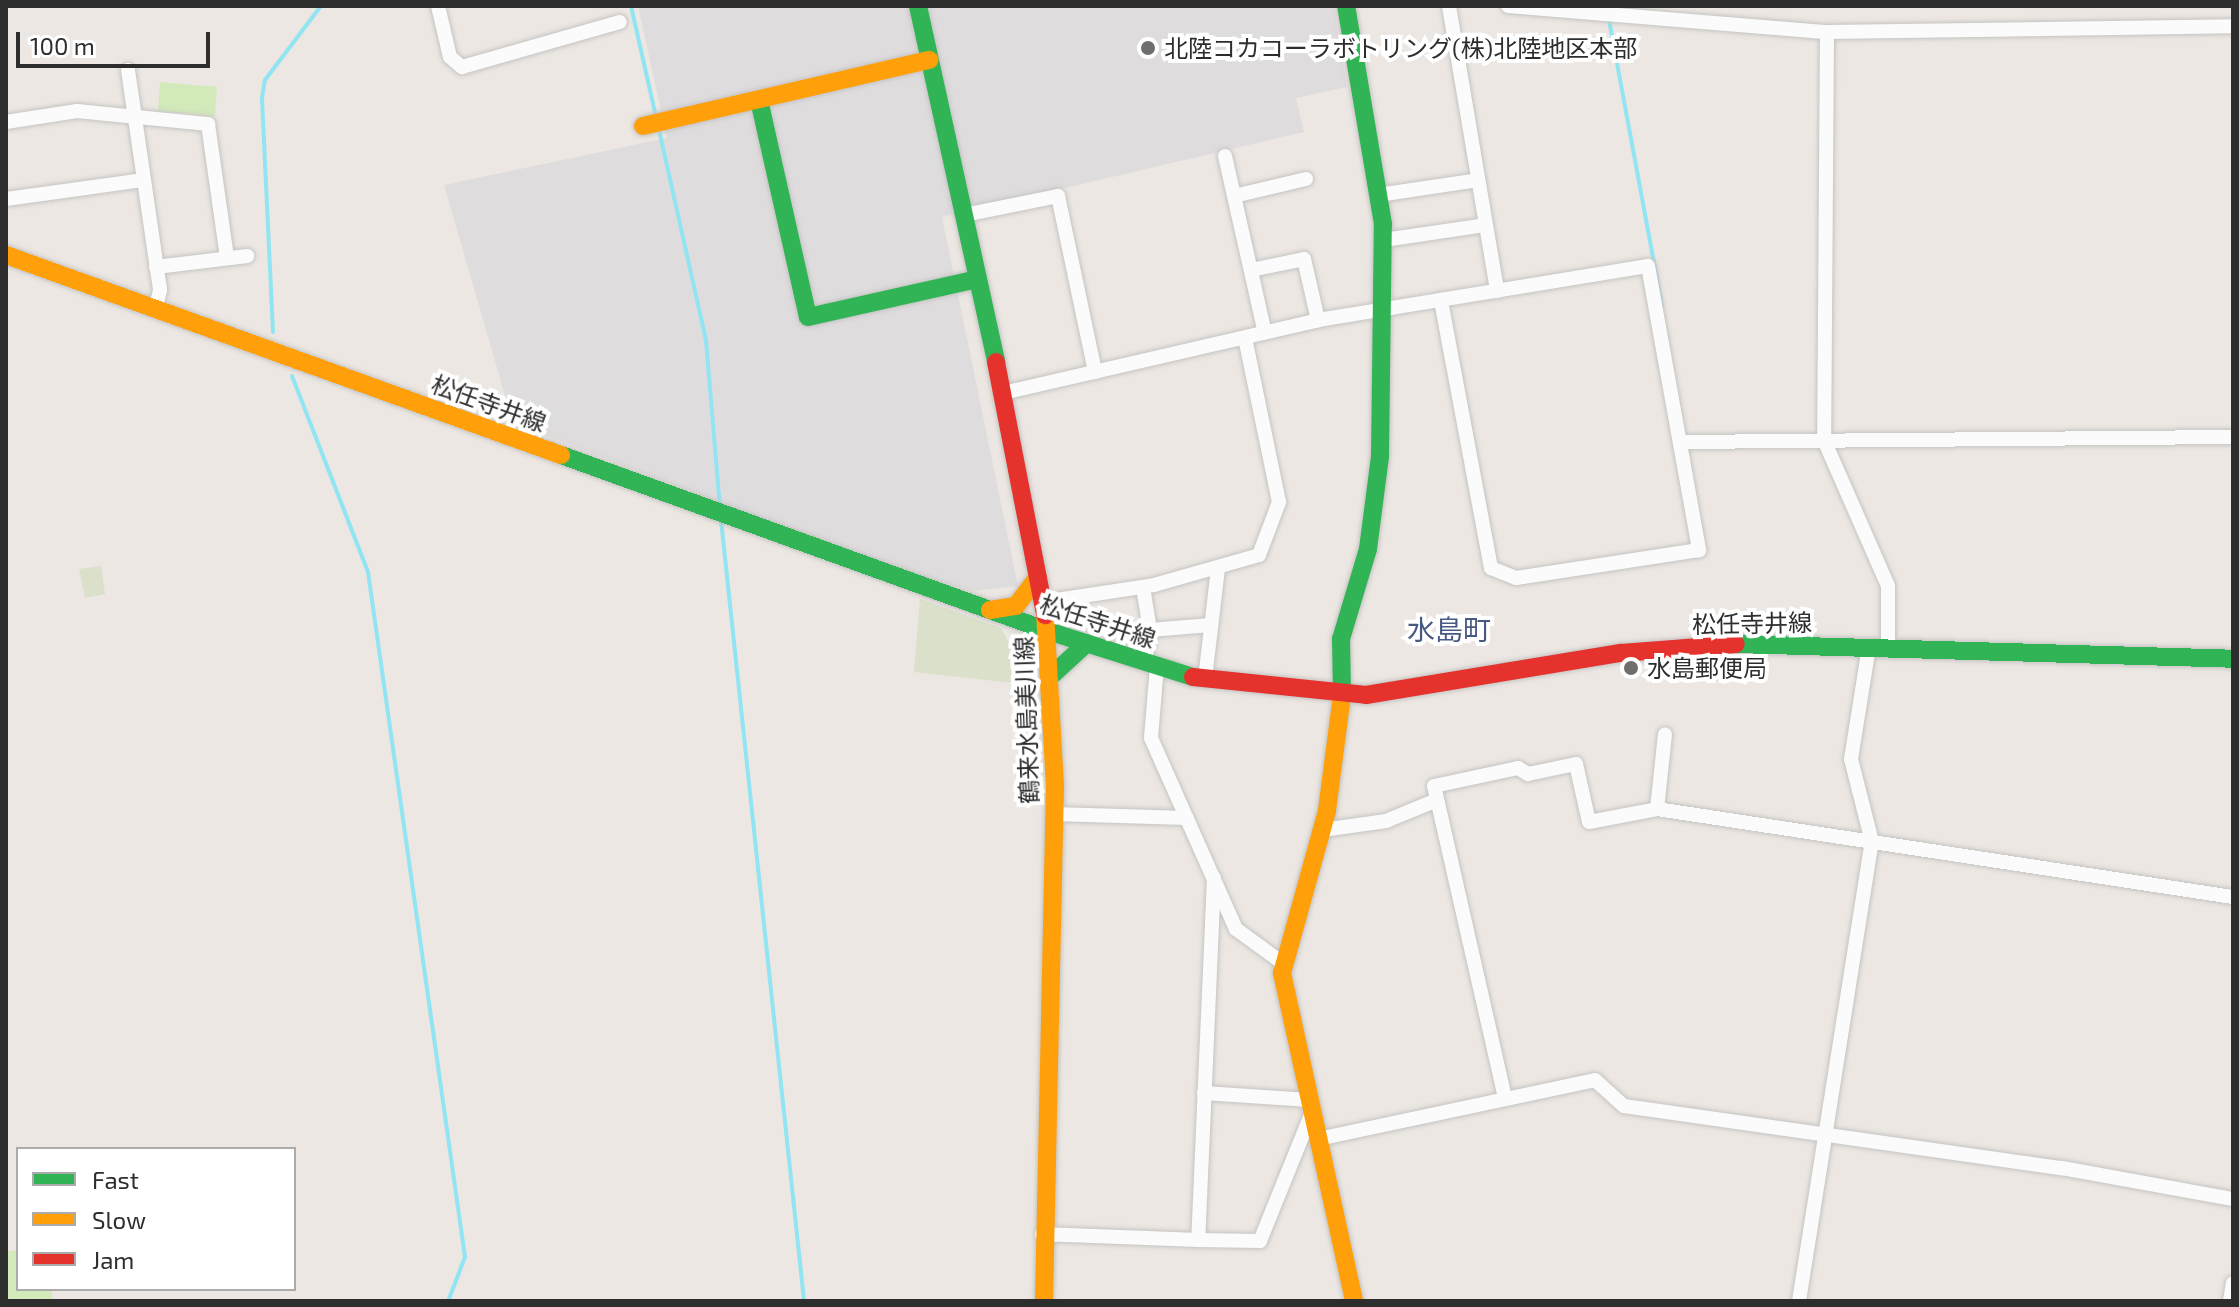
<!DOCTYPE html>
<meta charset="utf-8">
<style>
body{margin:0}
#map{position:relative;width:2239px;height:1307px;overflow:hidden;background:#ece7e2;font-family:"Exo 2","Noto Sans JP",sans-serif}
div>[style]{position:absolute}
.industrial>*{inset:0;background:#dfdcde}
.green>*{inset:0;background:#d2e9b9}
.cemetery>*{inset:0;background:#dae0c9}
.stream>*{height:4px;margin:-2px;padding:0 2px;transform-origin:2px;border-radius:2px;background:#91e4f2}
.roads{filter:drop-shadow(0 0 2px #c5c4c3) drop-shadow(0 0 2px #c5c4c3)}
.street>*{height:14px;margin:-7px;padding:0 7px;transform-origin:7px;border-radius:7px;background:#fcfbfb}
.fast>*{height:18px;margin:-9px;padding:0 9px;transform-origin:9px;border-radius:9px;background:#30b455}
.slow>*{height:18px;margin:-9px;padding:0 9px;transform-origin:9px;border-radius:9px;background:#ff9f0a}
.jam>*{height:18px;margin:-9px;padding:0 9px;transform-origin:9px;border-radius:9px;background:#e5322d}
.dots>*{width:22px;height:22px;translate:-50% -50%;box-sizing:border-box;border:4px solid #fff;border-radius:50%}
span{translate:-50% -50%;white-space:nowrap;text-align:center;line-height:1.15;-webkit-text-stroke:8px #fff;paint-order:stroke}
.poi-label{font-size:24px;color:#2d2d2d}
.left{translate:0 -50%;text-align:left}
.street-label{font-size:24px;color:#2d2d2d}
.quarter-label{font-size:28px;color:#495a82}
.frame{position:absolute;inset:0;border:8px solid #2d2d2d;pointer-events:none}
.legend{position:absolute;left:16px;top:1147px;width:280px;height:144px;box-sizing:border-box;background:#fff;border:2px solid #ababab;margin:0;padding:10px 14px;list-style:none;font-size:24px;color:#2d2d2d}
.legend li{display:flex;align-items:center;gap:16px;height:40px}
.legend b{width:40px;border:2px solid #ababab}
.scale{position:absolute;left:16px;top:32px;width:194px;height:36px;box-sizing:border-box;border:4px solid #2d2d2d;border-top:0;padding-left:10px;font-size:24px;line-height:28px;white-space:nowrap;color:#2d2d2d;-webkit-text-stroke:6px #fff;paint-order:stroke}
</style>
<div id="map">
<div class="industrial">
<i style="clip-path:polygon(638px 6px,1334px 6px,1347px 87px,1296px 98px,1304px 132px,942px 217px,1018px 586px,974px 591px,890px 567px,513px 423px,444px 185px,667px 138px)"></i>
</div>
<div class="green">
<i style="clip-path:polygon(160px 82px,217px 87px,215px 116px,158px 111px)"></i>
<i style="clip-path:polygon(18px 1250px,18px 1289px,51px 1289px,53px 1301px,6px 1301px,6px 1252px)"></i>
</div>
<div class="cemetery">
<i style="clip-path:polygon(101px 566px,105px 594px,85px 598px,79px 569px)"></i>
<i style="clip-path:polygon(920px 599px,1001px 628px,1032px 685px,914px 672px)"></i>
</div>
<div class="stream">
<i style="left:631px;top:6px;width:114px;rotate:77.3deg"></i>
<i style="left:1609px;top:6px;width:1px;rotate:90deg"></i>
<i style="left:1609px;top:20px;width:291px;rotate:79.5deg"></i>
<i style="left:659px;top:130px;width:216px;rotate:77.4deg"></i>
<i style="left:706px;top:341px;width:167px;rotate:85.2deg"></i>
<i style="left:273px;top:332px;width:234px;rotate:-92.7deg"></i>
<i style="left:262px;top:98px;width:18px;rotate:-81deg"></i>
<i style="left:265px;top:80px;width:93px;rotate:-52.9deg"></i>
<i style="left:292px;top:376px;width:210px;rotate:68.8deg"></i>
<i style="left:368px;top:572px;width:692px;rotate:81.94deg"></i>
<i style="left:465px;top:1257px;width:45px;rotate:110.9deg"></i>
<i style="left:721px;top:520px;width:785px;rotate:83.93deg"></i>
</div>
<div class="roads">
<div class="street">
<i style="left:438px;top:6px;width:52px;rotate:76.8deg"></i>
<i style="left:450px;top:57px;width:16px;rotate:40deg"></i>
<i style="left:462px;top:67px;width:164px;rotate:-15.9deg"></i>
<i style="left:1449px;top:6px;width:289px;rotate:80.4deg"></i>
<i style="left:1508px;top:6px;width:320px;rotate:4.7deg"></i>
<i style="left:1827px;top:32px;width:406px;rotate:-0.8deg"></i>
<i style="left:1827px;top:32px;width:408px;rotate:90.4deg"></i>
<i style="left:1824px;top:440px;width:159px;rotate:66.3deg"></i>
<i style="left:1888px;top:586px;width:63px;rotate:90deg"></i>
<i style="left:128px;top:70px;width:222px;rotate:81.7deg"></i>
<i style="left:160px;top:290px;width:18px;rotate:103deg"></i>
<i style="left:6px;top:122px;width:72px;rotate:-8.8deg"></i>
<i style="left:77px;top:111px;width:132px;rotate:5.7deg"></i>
<i style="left:208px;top:124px;width:135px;rotate:81.9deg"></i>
<i style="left:1225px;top:156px;width:181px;rotate:77.3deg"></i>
<i style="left:1378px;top:195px;width:101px;rotate:-8.5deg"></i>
<i style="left:1234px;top:196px;width:74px;rotate:-13.3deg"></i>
<i style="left:6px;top:199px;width:138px;rotate:-7.9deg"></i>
<i style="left:964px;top:215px;width:96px;rotate:-11.4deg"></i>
<i style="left:1058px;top:196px;width:180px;rotate:78.1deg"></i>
<i style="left:1384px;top:240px;width:102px;rotate:-8.4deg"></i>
<i style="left:156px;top:267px;width:92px;rotate:-6.9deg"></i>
<i style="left:1251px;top:270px;width:54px;rotate:-11.7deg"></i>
<i style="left:1304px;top:259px;width:63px;rotate:77.1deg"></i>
<i style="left:1003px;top:393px;width:323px;rotate:-13deg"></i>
<i style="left:1318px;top:320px;width:74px;rotate:-9.3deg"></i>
<i style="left:1391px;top:308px;width:260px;rotate:-9.3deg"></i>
<i style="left:1648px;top:266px;width:289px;rotate:79.8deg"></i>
<i style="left:1699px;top:550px;width:185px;rotate:171.3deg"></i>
<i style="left:1516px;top:578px;width:27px;rotate:-158deg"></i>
<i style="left:1491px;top:568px;width:273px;rotate:-100.6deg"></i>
<i style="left:1680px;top:442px;width:553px;rotate:-0.52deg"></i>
<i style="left:1143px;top:587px;width:44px;rotate:80.8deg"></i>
<i style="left:1150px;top:630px;width:32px;rotate:99deg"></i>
<i style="left:1043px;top:602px;width:112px;rotate:-8.7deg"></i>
<i style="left:1154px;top:585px;width:109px;rotate:-15.9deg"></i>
<i style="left:1259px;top:555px;width:57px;rotate:-69.3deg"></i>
<i style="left:1279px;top:502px;width:167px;rotate:-101.7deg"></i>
<i style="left:1150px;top:630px;width:61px;rotate:-4.7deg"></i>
<i style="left:1157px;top:666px;width:72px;rotate:94.8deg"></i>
<i style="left:1151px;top:738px;width:209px;rotate:66deg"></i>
<i style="left:1236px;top:929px;width:59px;rotate:36.1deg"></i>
<i style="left:1205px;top:679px;width:112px;rotate:-83.3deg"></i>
<i style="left:1657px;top:809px;width:75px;rotate:-83.9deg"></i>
<i style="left:1054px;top:814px;width:133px;rotate:1.7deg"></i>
<i style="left:1322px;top:830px;width:65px;rotate:-8deg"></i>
<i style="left:1386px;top:821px;width:55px;rotate:-22.4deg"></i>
<i style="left:1214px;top:878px;width:362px;rotate:92.5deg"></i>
<i style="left:1198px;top:1240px;width:62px;rotate:0.9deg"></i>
<i style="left:1260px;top:1241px;width:139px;rotate:-68deg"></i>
<i style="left:1204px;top:1093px;width:105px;rotate:3.8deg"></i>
<i style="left:1505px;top:1098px;width:320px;rotate:-102.8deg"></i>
<i style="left:1434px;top:786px;width:86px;rotate:-12.1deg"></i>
<i style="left:1518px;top:768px;width:12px;rotate:31deg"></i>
<i style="left:1528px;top:774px;width:49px;rotate:-11.8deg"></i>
<i style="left:1576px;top:764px;width:59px;rotate:77.4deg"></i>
<i style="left:1589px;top:822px;width:69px;rotate:-10.8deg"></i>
<i style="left:1657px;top:809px;width:583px;rotate:8.69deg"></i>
<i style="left:1318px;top:1139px;width:283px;rotate:-12deg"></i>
<i style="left:1595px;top:1080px;width:39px;rotate:42deg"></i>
<i style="left:1624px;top:1106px;width:442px;rotate:8.1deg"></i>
<i style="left:2062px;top:1168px;width:174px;rotate:10.3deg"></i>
<i style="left:1042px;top:1234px;width:156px;rotate:2.2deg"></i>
<i style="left:1799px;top:1301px;width:465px;rotate:-81deg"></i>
<i style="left:1872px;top:842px;width:86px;rotate:-104.2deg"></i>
<i style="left:1851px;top:759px;width:113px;rotate:-80.9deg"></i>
<i style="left:2230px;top:1301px;width:18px;rotate:-81deg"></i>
</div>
<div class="fast">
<i style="left:918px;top:6px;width:364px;rotate:77.6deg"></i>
<i style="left:759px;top:100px;width:222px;rotate:77.3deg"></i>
<i style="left:808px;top:317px;width:174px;rotate:-12.6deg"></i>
<i style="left:561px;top:455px;width:518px;rotate:19.87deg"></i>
<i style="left:1048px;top:631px;width:152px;rotate:17.6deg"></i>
<i style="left:1736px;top:644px;width:497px;rotate:1.7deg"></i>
<i style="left:1050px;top:677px;width:50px;rotate:-42.6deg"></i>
<i style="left:1342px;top:695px;width:56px;rotate:-91deg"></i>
<i style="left:1341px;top:639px;width:94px;rotate:-73.3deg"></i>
<i style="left:1368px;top:549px;width:93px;rotate:-82.6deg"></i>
<i style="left:1380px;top:457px;width:233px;rotate:-89.3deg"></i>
<i style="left:1383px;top:224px;width:221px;rotate:-99.6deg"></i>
</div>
<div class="slow">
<i style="left:643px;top:126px;width:294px;rotate:-13deg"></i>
<i style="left:6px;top:255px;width:590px;rotate:19.82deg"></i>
<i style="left:990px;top:610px;width:26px;rotate:-9deg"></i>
<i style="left:1016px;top:606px;width:36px;rotate:-53deg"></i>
<i style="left:1342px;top:695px;width:117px;rotate:97.4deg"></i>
<i style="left:1327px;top:811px;width:168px;rotate:105.5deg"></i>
<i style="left:1282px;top:973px;width:336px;rotate:77.6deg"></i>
<i style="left:1044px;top:1301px;width:515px;rotate:-88.78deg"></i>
<i style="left:1055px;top:786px;width:171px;rotate:-93.3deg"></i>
</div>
<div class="jam">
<i style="left:996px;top:362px;width:258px;rotate:79deg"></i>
<i style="left:1193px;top:677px;width:174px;rotate:5.9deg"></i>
<i style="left:1366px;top:695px;width:258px;rotate:-9.4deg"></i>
<i style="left:1621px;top:653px;width:115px;rotate:-4.5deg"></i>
</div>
</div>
<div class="dots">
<i style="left:1148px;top:48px;background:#706e6c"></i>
<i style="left:1631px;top:668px;background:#706e6c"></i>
</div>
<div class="poi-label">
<span class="left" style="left:1164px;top:48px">北陸コカコーラボトリング(株)北陸地区本部</span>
<span class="left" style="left:1647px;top:668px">水島郵便局</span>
</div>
<div class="street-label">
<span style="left:489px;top:403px;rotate:20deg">松任寺井線</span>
<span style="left:1098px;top:621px;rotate:18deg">松任寺井線</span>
<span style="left:1752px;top:623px;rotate:-1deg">松任寺井線</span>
<span style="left:1026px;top:720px;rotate:-92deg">鶴来水島美川線</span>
</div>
<div class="quarter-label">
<span style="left:1449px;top:629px">水島町</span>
</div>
<div class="frame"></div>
<ul class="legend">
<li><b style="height:10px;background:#30b455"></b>Fast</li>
<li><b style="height:10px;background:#ff9f0a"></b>Slow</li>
<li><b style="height:10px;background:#e5322d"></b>Jam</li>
</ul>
<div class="scale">100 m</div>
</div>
